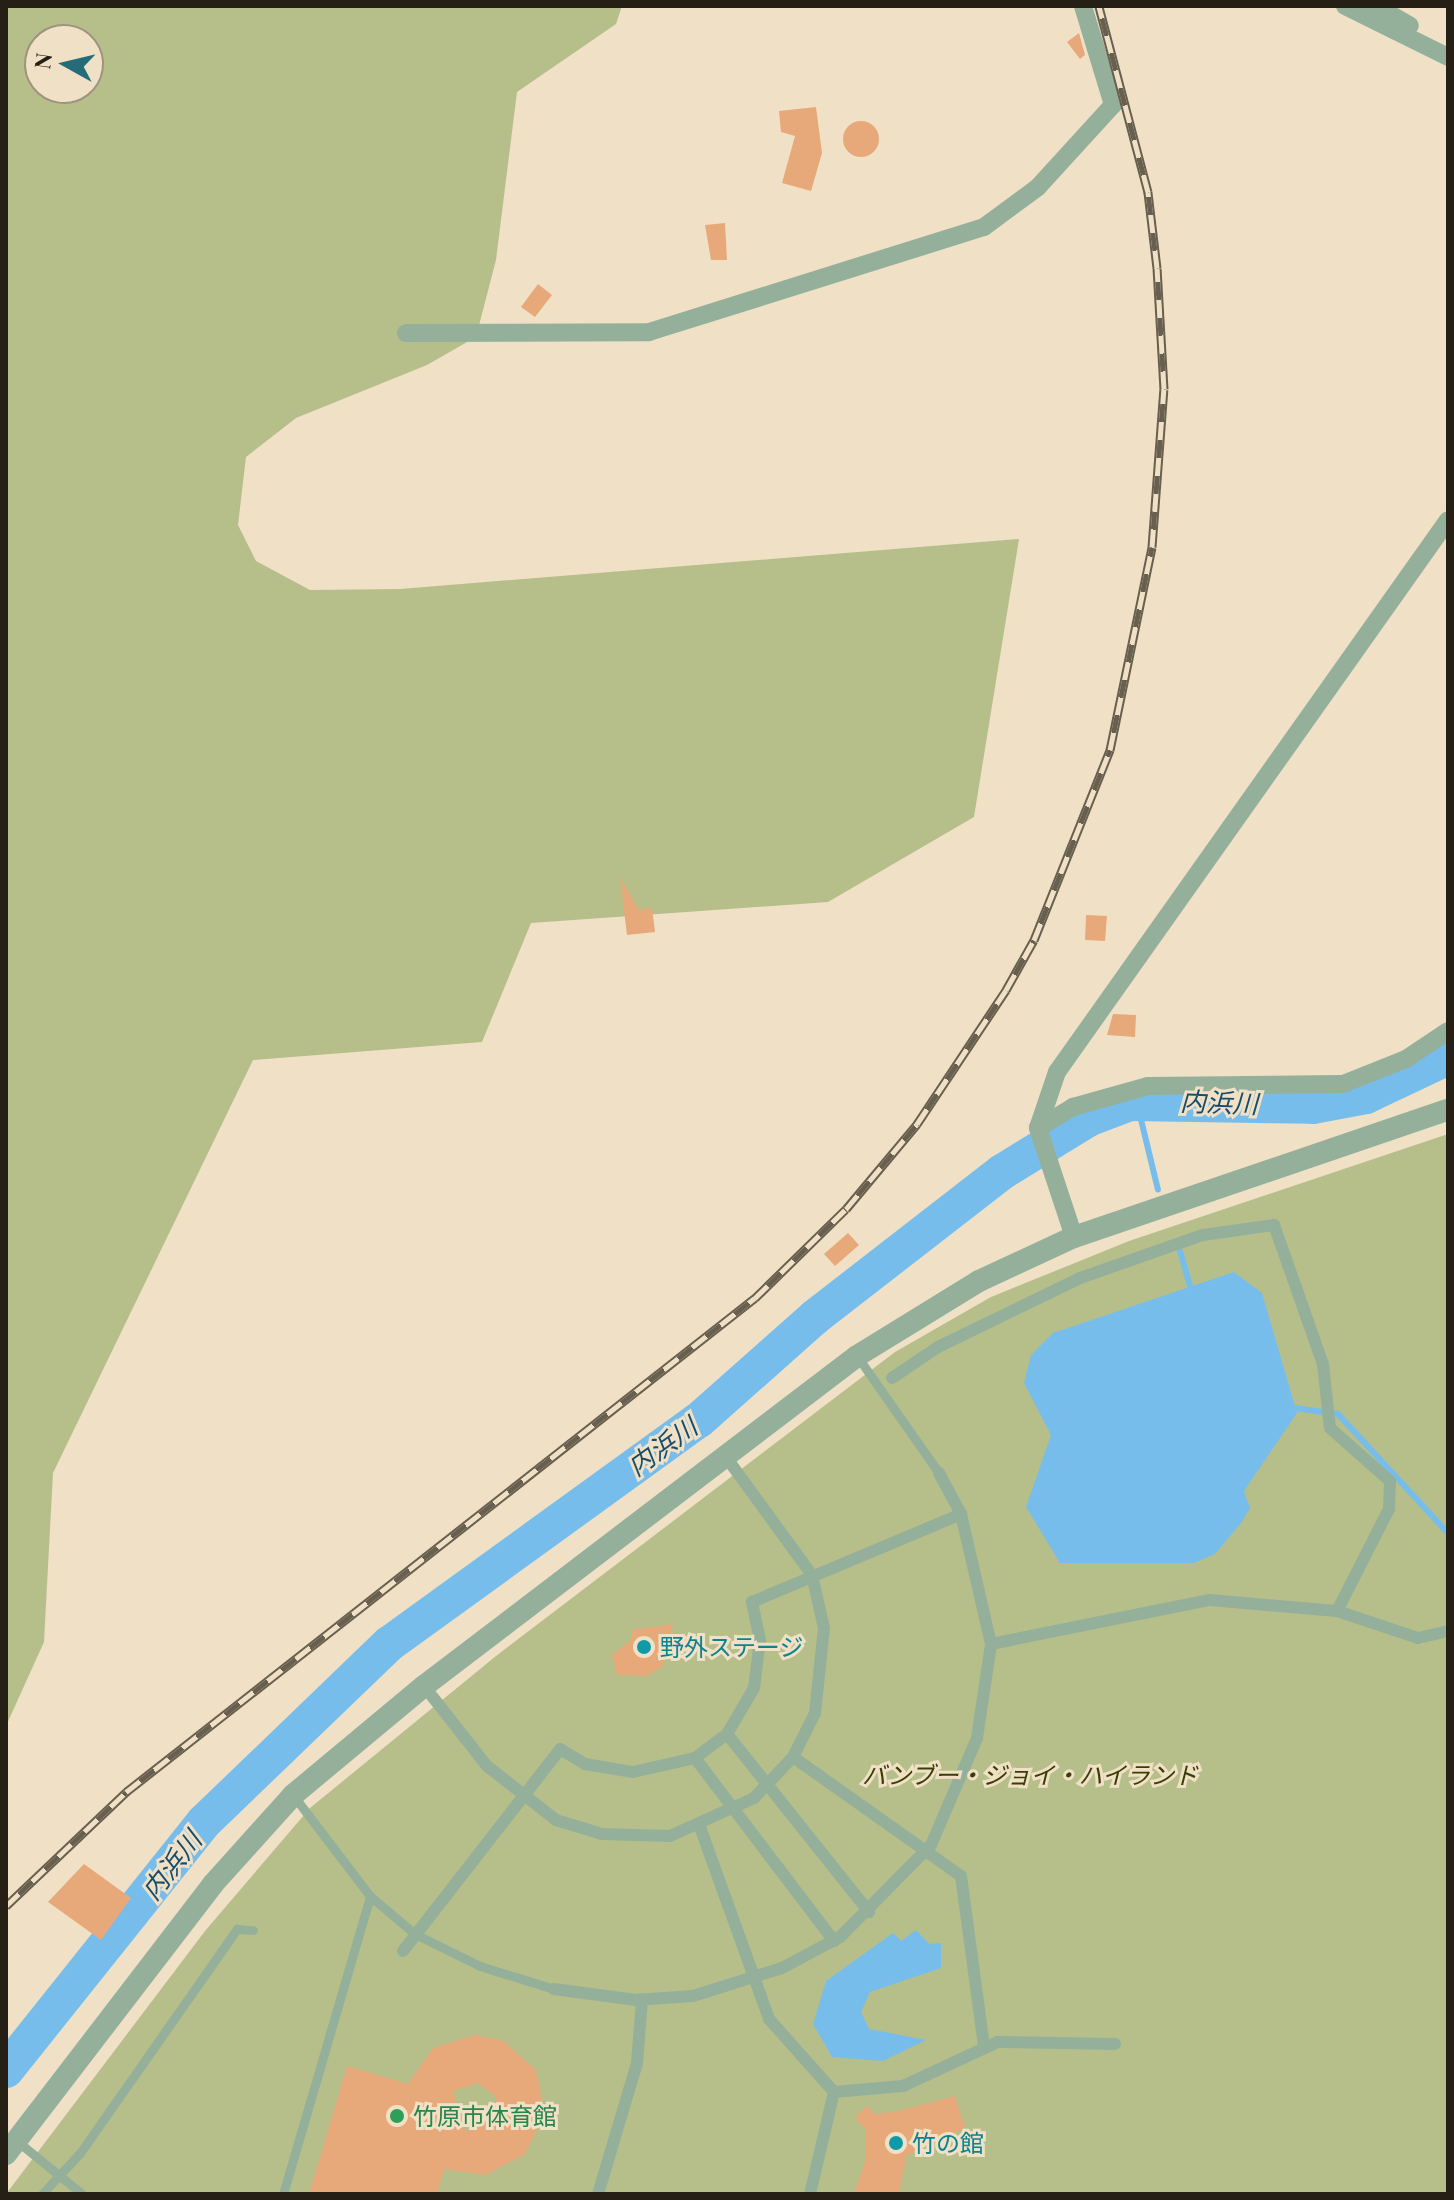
<!DOCTYPE html>
<meta charset="utf-8">
<style>
body{margin:0}
#map{position:relative;width:1454px;height:2200px;overflow:hidden;background:#f0e1c6;font-family:"Playfair Display","Noto Sans JP",serif}
div>[style]{position:absolute}
.green>*{inset:0;background:#b6bf8a}
.water>*{inset:0;background:#77bdeb}
.stream>*{height:6px;margin:-3px;padding:0 3px;transform-origin:3px;border-radius:3px;background:#77bdeb}
.river>*{height:36px;margin:-18px;padding:0 18px;transform-origin:18px;border-radius:18px;background:#77bdeb}
.building>*{inset:0;background:#e7a979}
.round{border-radius:50%}
.service>*{height:9px;margin:-4.5px;padding:0 4.5px;transform-origin:4.5px;border-radius:4.5px;background:#95b09a}
.pedestrian>*{height:12px;margin:-6px;padding:0 6px;transform-origin:6px;border-radius:6px;background:#95b09a}
.minor>*{height:18px;margin:-9px;padding:0 9px;transform-origin:9px;border-radius:9px;background:#95b09a}
.tertiary>*{height:22px;margin:-11px;padding:0 11px;transform-origin:11px;border-radius:11px;background:#95b09a}
.rail>*{height:9px;margin-top:-4.5px;transform-origin:0;background:repeating-linear-gradient(90deg,#f0e1c6 0 18px,#685f4f 0 36px);box-sizing:border-box;border-block:2px solid #685f4f}
.dots>*{width:22px;height:22px;translate:-50% -50%;box-sizing:border-box;border:4px solid #f0e1c6;border-radius:50%}
span{translate:-50% -50%;white-space:nowrap;text-align:center;line-height:1.15;-webkit-text-stroke:6px #f0e1c6;paint-order:stroke}
.culture-label{font-size:24px;color:#0d838f}
.left{translate:0 -50%;text-align:left}
.park-label{font-size:24px;color:#393e04;font-style:italic}
.leisure-label{font-size:24px;color:#27864d}
.water-label{font-size:26px;color:#174d6c;font-style:italic}
.frame{position:absolute;inset:0;border:8px solid #251f15;pointer-events:none}
.north{position:absolute;left:24px;top:24px;width:80px;height:80px;box-sizing:border-box;background:#f0e1c6;border:2px solid #9f937f;border-radius:50%;rotate:278deg;font-size:22px;font-weight:700;line-height:32px;text-align:center;color:#251f15}
.north::after{content:'';display:block;margin:auto;width:28px;height:36px;background:#246d78;clip-path:polygon(50% 0,100% 100%,50% 72%,0 100%)}
</style>
<div id="map">
<div class="green">
<i style="clip-path:polygon(evenodd,6px 6px,622px 6px,616px 24px,517px 92px,496px 260px,476px 337px,427px 365px,296px 418px,246px 457px,238px 525px,256px 561px,310px 590px,400px 589px,1019px 539px,974px 817px,828px 902px,531px 923px,482px 1042px,253px 1060px,53px 1473px,44px 1642px,6px 1726px,6px 6px,40px 40px,88px 40px,88px 88px,40px 88px,40px 40px)"></i>
<i style="clip-path:polygon(1448px 1134px,1448px 2194px,6px 2194px,205px 1931px,310px 1808px,496px 1656px,895px 1352px,991px 1297px,1129px 1241px)"></i>
</div>
<div class="water">
<i style="clip-path:polygon(1234px 1272px,1262px 1293px,1297px 1413px,1244px 1491px,1250px 1508px,1241px 1523px,1215px 1554px,1193px 1563px,1060px 1563px,1026px 1507px,1051px 1435px,1024px 1383px,1031px 1355px,1053px 1333px)"></i>
<i style="clip-path:polygon(916px 1930px,929px 1944px,941px 1943px,941px 1968px,870px 1992px,861px 2012px,869px 2029px,926px 2040px,883px 2061px,832px 2057px,813px 2024px,826px 1981px,893px 1933px,901px 1941px)"></i>
</div>
<div class="stream">
<i style="left:1137px;top:1103px;width:89px;rotate:76.4deg"></i>
<i style="left:1180px;top:1251px;width:40px;rotate:74deg"></i>
<i style="left:1288px;top:1407px;width:50px;rotate:8deg"></i>
<i style="left:1338px;top:1414px;width:162px;rotate:47.3deg"></i>
</div>
<div class="river">
<i style="left:6px;top:2070px;width:317px;rotate:-51.4deg"></i>
<i style="left:204px;top:1822px;width:257px;rotate:-43.9deg"></i>
<i style="left:389px;top:1644px;width:382px;rotate:-35.9deg"></i>
<i style="left:699px;top:1420px;width:155px;rotate:-41.6deg"></i>
<i style="left:815px;top:1317px;width:237px;rotate:-37.8deg"></i>
<i style="left:1002px;top:1172px;width:101px;rotate:-31.6deg"></i>
<i style="left:1088px;top:1119px;width:45px;rotate:-20.9deg"></i>
<i style="left:1130px;top:1103px;width:183px;rotate:0.9deg"></i>
<i style="left:1313px;top:1106px;width:54px;rotate:-10.7deg"></i>
<i style="left:1366px;top:1096px;width:91px;rotate:-25.4deg"></i>
</div>
<div class="building">
<i style="clip-path:polygon(1079px 33px,1085px 55px,1080px 59px,1067px 42px)"></i>
<i style="clip-path:polygon(816px 107px,822px 153px,811px 191px,782px 183px,795px 136px,781px 132px,779px 111px)"></i>
<i class="round" style="left:843px;top:121px;width:36px;height:36px"></i>
<i style="clip-path:polygon(725px 223px,727px 260px,711px 260px,705px 225px)"></i>
<i style="clip-path:polygon(538px 284px,552px 295px,535px 317px,521px 307px)"></i>
<i style="clip-path:polygon(620px 878px,639px 910px,652px 908px,655px 932px,627px 935px)"></i>
<i style="clip-path:polygon(1086px 915px,1107px 916px,1105px 941px,1085px 940px)"></i>
<i style="clip-path:polygon(1113px 1014px,1136px 1015px,1135px 1037px,1107px 1035px)"></i>
<i style="clip-path:polygon(848px 1233px,859px 1245px,835px 1266px,824px 1254px)"></i>
<i style="clip-path:polygon(673px 1624px,663px 1666px,647px 1676px,617px 1675px,612px 1655px,631px 1640px,631px 1630px)"></i>
<i style="clip-path:polygon(84px 1864px,131px 1898px,101px 1940px,48px 1902px)"></i>
<i style="clip-path:polygon(evenodd,475px 2035px,503px 2041px,536px 2070px,545px 2114px,525px 2154px,486px 2175px,444px 2169px,437px 2194px,309px 2194px,347px 2066px,408px 2084px,433px 2048px,475px 2035px,478px 2083px,495px 2096px,496px 2110px,466px 2132px,453px 2091px,478px 2083px)"></i>
<i style="clip-path:polygon(955px 2096px,965px 2128px,906px 2156px,899px 2194px,854px 2194px,865px 2161px,865px 2129px,855px 2118px,866px 2106px,875px 2114px,894px 2112px)"></i>
</div>
<div class="service">
<i style="left:857px;top:1356px;width:143px;rotate:55deg"></i>
<i style="left:293px;top:1795px;width:127px;rotate:52.7deg"></i>
<i style="left:370px;top:1896px;width:59px;rotate:40.2deg"></i>
<i style="left:415px;top:1934px;width:72px;rotate:26.2deg"></i>
<i style="left:480px;top:1966px;width:77px;rotate:17.3deg"></i>
<i style="left:17px;top:2141px;width:84px;rotate:39.2deg"></i>
<i style="left:42px;top:2194px;width:56px;rotate:-47.2deg"></i>
<i style="left:80px;top:2153px;width:274px;rotate:-55deg"></i>
<i style="left:237px;top:1929px;width:16px;rotate:4deg"></i>
<i style="left:283px;top:2194px;width:310px;rotate:-73.7deg"></i>
</div>
<div class="pedestrian">
<i style="left:892px;top:1378px;width:55px;rotate:-34deg"></i>
<i style="left:938px;top:1347px;width:158px;rotate:-25.9deg"></i>
<i style="left:1080px;top:1278px;width:130px;rotate:-19.3deg"></i>
<i style="left:1203px;top:1235px;width:72px;rotate:-8deg"></i>
<i style="left:1274px;top:1225px;width:147px;rotate:70.6deg"></i>
<i style="left:1323px;top:1364px;width:64px;rotate:83.8deg"></i>
<i style="left:1330px;top:1428px;width:80px;rotate:41.5deg"></i>
<i style="left:1390px;top:1481px;width:28px;rotate:92deg"></i>
<i style="left:1389px;top:1509px;width:114px;rotate:117deg"></i>
<i style="left:991px;top:1644px;width:223px;rotate:-11.4deg"></i>
<i style="left:1210px;top:1600px;width:127px;rotate:5deg"></i>
<i style="left:1337px;top:1611px;width:85px;rotate:18.4deg"></i>
<i style="left:1418px;top:1638px;width:31px;rotate:-13deg"></i>
<i style="left:424px;top:1686px;width:102px;rotate:51.8deg"></i>
<i style="left:487px;top:1766px;width:88px;rotate:38deg"></i>
<i style="left:556px;top:1820px;width:48px;rotate:16.9deg"></i>
<i style="left:602px;top:1834px;width:68px;rotate:1.7deg"></i>
<i style="left:670px;top:1836px;width:92px;rotate:-24.3deg"></i>
<i style="left:754px;top:1798px;width:57px;rotate:-46.4deg"></i>
<i style="left:793px;top:1757px;width:49px;rotate:-63.4deg"></i>
<i style="left:815px;top:1713px;width:85px;rotate:-84deg"></i>
<i style="left:824px;top:1628px;width:54px;rotate:-102.8deg"></i>
<i style="left:812px;top:1575px;width:146px;rotate:-126.1deg"></i>
<i style="left:727px;top:1734px;width:228px;rotate:51.4deg"></i>
<i style="left:793px;top:1757px;width:206px;rotate:35.3deg"></i>
<i style="left:961px;top:1876px;width:172px;rotate:82.3deg"></i>
<i style="left:695px;top:1758px;width:230px;rotate:52.8deg"></i>
<i style="left:700px;top:1827px;width:204px;rotate:70.2deg"></i>
<i style="left:769px;top:2019px;width:98px;rotate:48.3deg"></i>
<i style="left:834px;top:2092px;width:105px;rotate:103.2deg"></i>
<i style="left:403px;top:1951px;width:256px;rotate:-52.1deg"></i>
<i style="left:560px;top:1749px;width:29px;rotate:31deg"></i>
<i style="left:585px;top:1764px;width:49px;rotate:9.5deg"></i>
<i style="left:633px;top:1772px;width:64px;rotate:-12.7deg"></i>
<i style="left:695px;top:1758px;width:40px;rotate:-37deg"></i>
<i style="left:727px;top:1734px;width:53px;rotate:-59.6deg"></i>
<i style="left:754px;top:1688px;width:48px;rotate:-82.9deg"></i>
<i style="left:760px;top:1640px;width:39px;rotate:-102deg"></i>
<i style="left:752px;top:1602px;width:227px;rotate:-22.8deg"></i>
<i style="left:554px;top:1989px;width:83px;rotate:7.6deg"></i>
<i style="left:636px;top:2000px;width:57px;rotate:-4deg"></i>
<i style="left:693px;top:1996px;width:93px;rotate:-17.5deg"></i>
<i style="left:782px;top:1968px;width:66px;rotate:-28.1deg"></i>
<i style="left:840px;top:1937px;width:129px;rotate:-45.3deg"></i>
<i style="left:931px;top:1845px;width:116px;rotate:-66.7deg"></i>
<i style="left:977px;top:1738px;width:95px;rotate:-81.5deg"></i>
<i style="left:991px;top:1644px;width:133px;rotate:-103deg"></i>
<i style="left:961px;top:1514px;width:47px;rotate:-118.2deg"></i>
<i style="left:834px;top:2092px;width:69px;rotate:-5deg"></i>
<i style="left:903px;top:2086px;width:105px;rotate:-24.9deg"></i>
<i style="left:998px;top:2042px;width:117px;rotate:1deg"></i>
<i style="left:598px;top:2194px;width:137px;rotate:-73.4deg"></i>
<i style="left:637px;top:2063px;width:64px;rotate:-85.5deg"></i>
</div>
<div class="minor">
<i style="left:1345px;top:6px;width:115px;rotate:26.3deg"></i>
<i style="left:1376px;top:6px;width:39px;rotate:30deg"></i>
<i style="left:406px;top:333px;width:243px;rotate:-0.2deg"></i>
<i style="left:649px;top:332px;width:351px;rotate:-17.4deg"></i>
<i style="left:984px;top:227px;width:67px;rotate:-36.5deg"></i>
<i style="left:1038px;top:187px;width:111px;rotate:-47.6deg"></i>
<i style="left:1113px;top:105px;width:103px;rotate:-106.9deg"></i>
<i style="left:1038px;top:1128px;width:41px;rotate:-31deg"></i>
<i style="left:1073px;top:1107px;width:78px;rotate:-15.6deg"></i>
<i style="left:1148px;top:1086px;width:195px;rotate:-0.6deg"></i>
<i style="left:1343px;top:1084px;width:68px;rotate:-21.6deg"></i>
<i style="left:1406px;top:1059px;width:50px;rotate:-33.7deg"></i>
<i style="left:1074px;top:1237px;width:115px;rotate:-108.3deg"></i>
<i style="left:1038px;top:1128px;width:59px;rotate:-71.3deg"></i>
<i style="left:1057px;top:1072px;width:676px;rotate:-54.69deg"></i>
</div>
<div class="tertiary">
<i style="left:6px;top:2154px;width:340px;rotate:-52.5deg"></i>
<i style="left:213px;top:1884px;width:120px;rotate:-48deg"></i>
<i style="left:293px;top:1795px;width:170px;rotate:-39.8deg"></i>
<i style="left:424px;top:1686px;width:544px;rotate:-37.31deg"></i>
<i style="left:857px;top:1356px;width:143px;rotate:-31.6deg"></i>
<i style="left:979px;top:1281px;width:105px;rotate:-24.9deg"></i>
<i style="left:1074px;top:1237px;width:395px;rotate:-18.8deg"></i>
</div>
<div class="rail">
<i style="left:6px;top:1906px;width:166px;rotate:-43.5deg"></i>
<i style="left:126px;top:1792px;width:800px;rotate:-38.15deg"></i>
<i style="left:755px;top:1298px;width:127px;rotate:-44.4deg"></i>
<i style="left:846px;top:1209px;width:111px;rotate:-50.1deg"></i>
<i style="left:917px;top:1124px;width:161px;rotate:-56.4deg"></i>
<i style="left:1006px;top:990px;width:57px;rotate:-60.8deg"></i>
<i style="left:1034px;top:940px;width:205px;rotate:-68.2deg"></i>
<i style="left:1110px;top:750px;width:207px;rotate:-78.3deg"></i>
<i style="left:1152px;top:547px;width:158px;rotate:-85.7deg"></i>
<i style="left:1164px;top:389px;width:121px;rotate:-93.3deg"></i>
<i style="left:1157px;top:268px;width:77px;rotate:-96.8deg"></i>
<i style="left:1148px;top:192px;width:192px;rotate:-104.8deg"></i>
</div>
<div class="dots">
<i style="left:644px;top:1647px;background:#0f9aa8"></i>
<i style="left:397px;top:2116px;background:#2e9e5b"></i>
<i style="left:896px;top:2143px;background:#0f9aa8"></i>
</div>
<div class="culture-label">
<span class="left" style="left:660px;top:1647px">野外ステージ</span>
<span class="left" style="left:912px;top:2143px">竹の館</span>
</div>
<div class="park-label">
<span style="left:1030px;top:1775px">バンブー・ジョイ・ハイランド</span>
</div>
<div class="leisure-label">
<span class="left" style="left:413px;top:2116px">竹原市体育館</span>
</div>
<div class="water-label">
<span style="left:1219px;top:1102px;rotate:2deg">内浜川</span>
<span style="left:662px;top:1446px;rotate:-36deg">内浜川</span>
<span style="left:171px;top:1865px;rotate:-52deg">内浜川</span>
</div>
<div class="frame"></div>
<div class="north">N</div>
</div>
